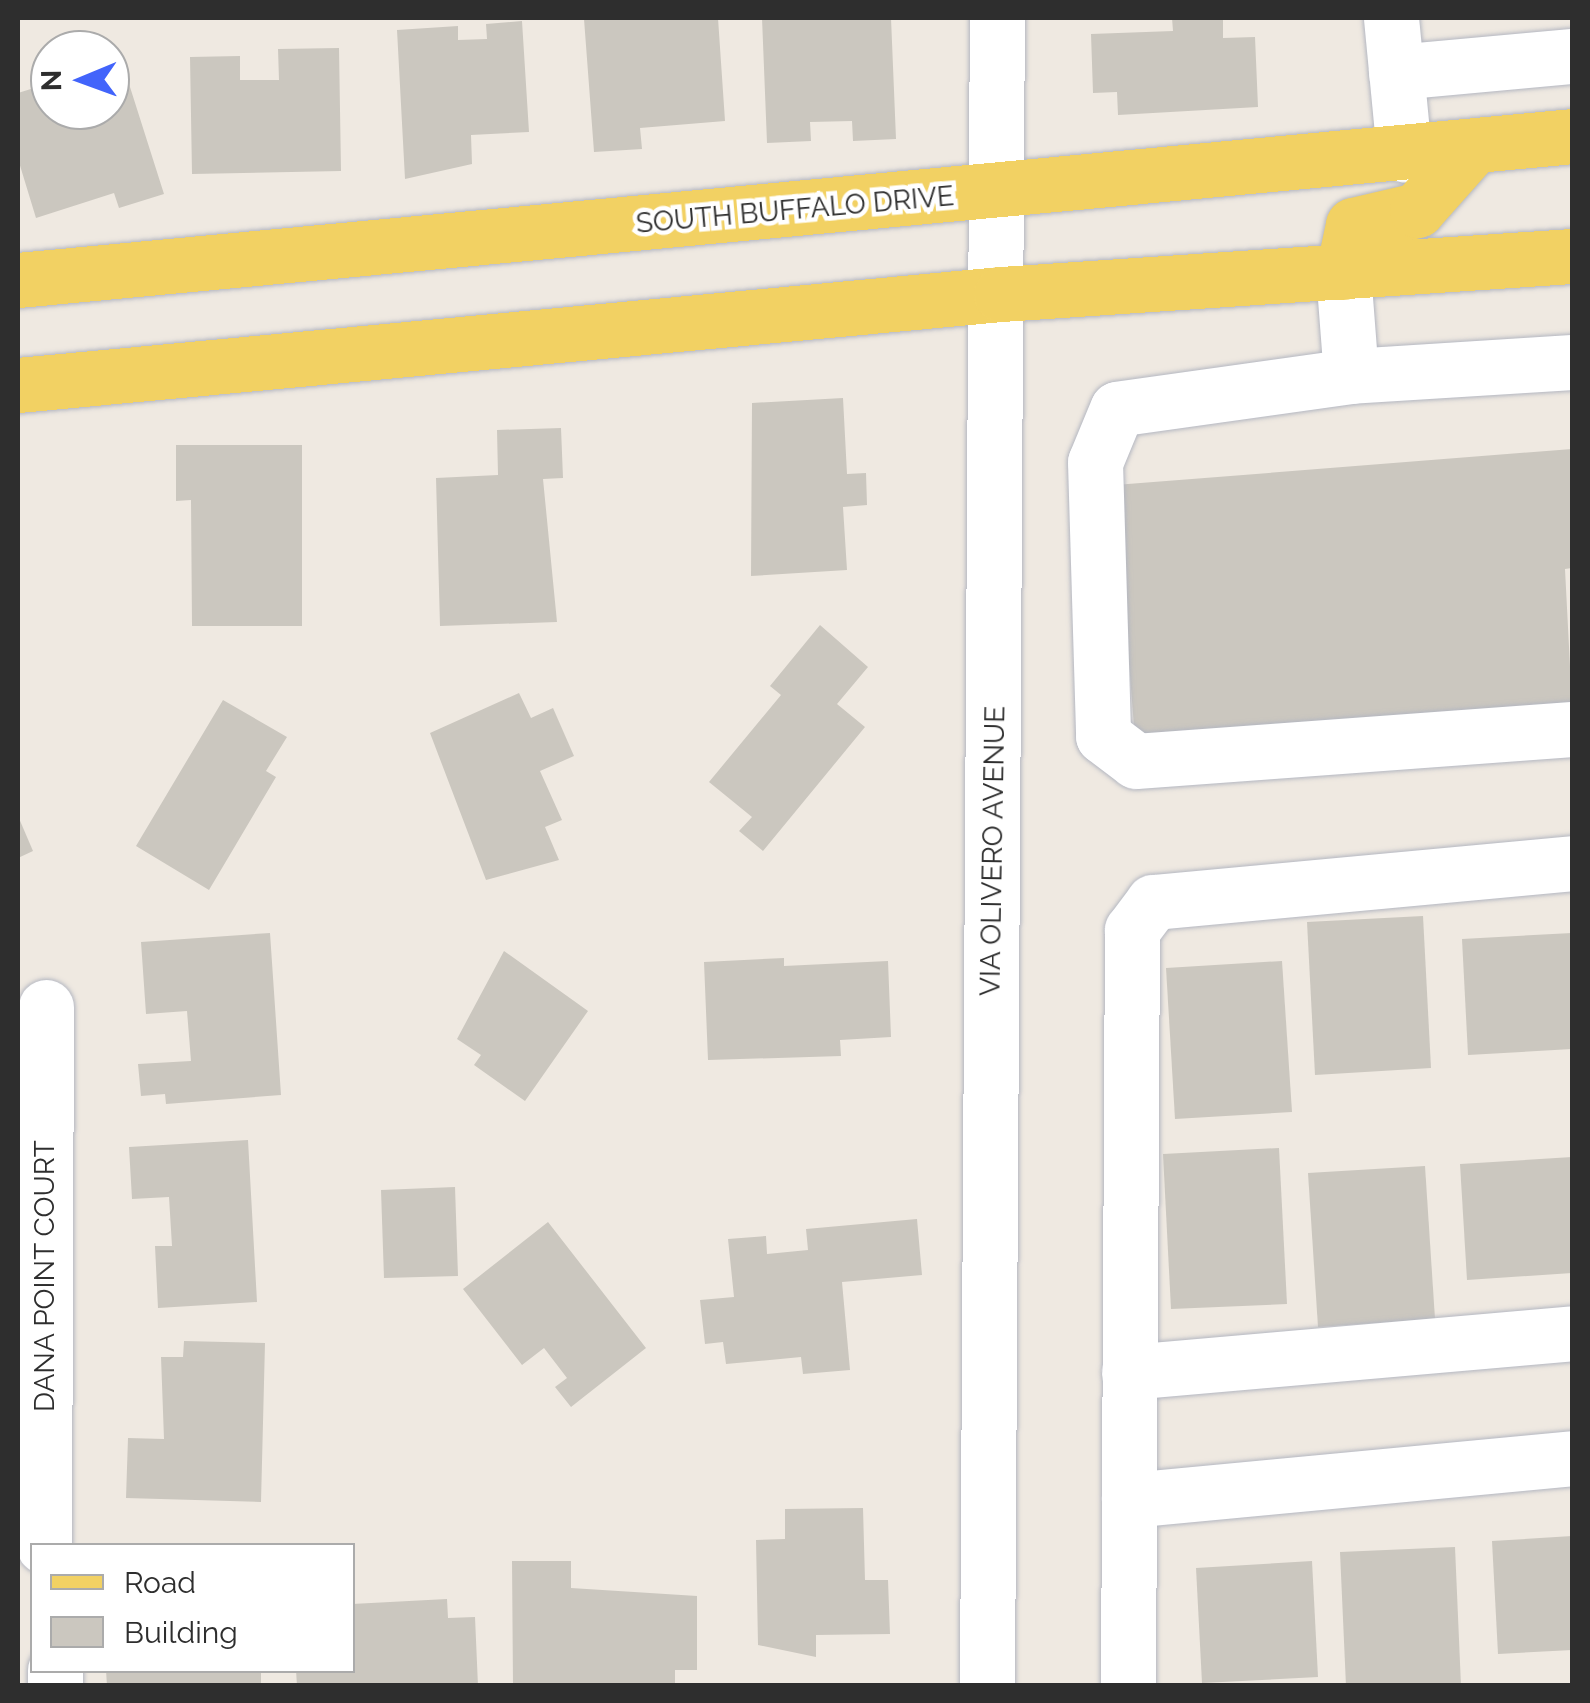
<!DOCTYPE html>
<style>
body{margin:0}
#map{position:relative;width:1590px;height:1703px;overflow:hidden;background:#efe9e1;font-family:Raleway,sans-serif}
div>[style]{position:absolute}
.building>*{inset:0;background:#cbc7bf}
.roads{filter:drop-shadow(0 0 2px #b4b7c1) drop-shadow(0 0 2px #b4b7c1)}
.minor>*{height:55px;margin:-27.5px;padding:0 27.5px;transform-origin:27.5px;border-radius:27.5px;background:#fff}
.major>*{height:55px;margin:-27.5px;padding:0 27.5px;transform-origin:27.5px;border-radius:27.5px;background:#f2d163}
span{translate:-50% -50%;white-space:nowrap;text-align:center;line-height:1.15;-webkit-text-stroke:9px #fff;paint-order:stroke}
.street-label{font-size:28px;color:#2e2e2e}
.frame{position:absolute;inset:0;border:20px solid #2e2e2e;pointer-events:none}
.legend{position:absolute;left:30px;top:1543px;width:325px;height:130px;box-sizing:border-box;background:#fff;border:2px solid #ababab;margin:0;padding:12px 18px;list-style:none;font-size:30px;color:#2e2e2e}
.legend li{display:flex;align-items:center;gap:20px;height:50px}
.legend b{width:50px;border:2px solid #ababab}
.north{position:absolute;left:30px;top:30px;width:100px;height:100px;box-sizing:border-box;background:#fff;border:2px solid #ababab;border-radius:50%;rotate:269deg;font-size:28px;font-weight:700;line-height:40px;text-align:center;color:#2e2e2e}
.north::after{content:'';display:block;margin:auto;width:35px;height:45px;background:#4264fb;clip-path:polygon(50% 0,100% 100%,50% 72%,0 100%)}
</style>
<div id="map">
<div class="building">
<i style="clip-path:polygon(718px 18px,725px 121px,640px 128px,642px 149px,594px 152px,584px 19px)"></i>
<i style="clip-path:polygon(762px 18px,891px 18px,896px 139px,853px 141px,852px 121px,810px 122px,811px 141px,767px 143px)"></i>
<i style="clip-path:polygon(1172px 18px,1223px 18px,1223px 38px,1255px 37px,1258px 107px,1118px 115px,1117px 92px,1093px 93px,1091px 34px,1173px 31px)"></i>
<i style="clip-path:polygon(522px 21px,529px 132px,471px 135px,472px 164px,405px 179px,397px 30px,458px 26px,458px 40px,487px 39px,486px 24px)"></i>
<i style="clip-path:polygon(339px 48px,341px 171px,192px 174px,190px 57px,240px 56px,240px 80px,279px 80px,278px 49px)"></i>
<i style="clip-path:polygon(123px 65px,164px 194px,119px 208px,114px 193px,36px 218px,18px 159px,18px 93px,50px 83px,50px 110px,110px 110px,110px 69px)"></i>
<i style="clip-path:polygon(843px 398px,847px 474px,866px 473px,867px 505px,843px 507px,847px 570px,751px 576px,752px 403px)"></i>
<i style="clip-path:polygon(561px 428px,563px 478px,543px 479px,557px 622px,440px 626px,436px 478px,498px 475px,497px 430px)"></i>
<i style="clip-path:polygon(176px 445px,302px 445px,302px 626px,192px 626px,191px 500px,176px 501px)"></i>
<i style="clip-path:polygon(1572px 449px,1572px 568px,1565px 569px,1572px 705px,1135px 739px,1115px 485px)"></i>
<i style="clip-path:polygon(820px 625px,868px 667px,837px 704px,865px 727px,763px 851px,739px 831px,752px 817px,709px 782px,781px 695px,770px 686px)"></i>
<i style="clip-path:polygon(519px 693px,531px 718px,553px 708px,574px 756px,540px 771px,562px 820px,545px 827px,559px 860px,486px 880px,430px 733px)"></i>
<i style="clip-path:polygon(223px 700px,287px 737px,266px 771px,276px 777px,209px 890px,136px 846px)"></i>
<i style="clip-path:polygon(18px 816px,33px 851px,18px 858px)"></i>
<i style="clip-path:polygon(1423px 916px,1431px 1068px,1315px 1075px,1307px 922px)"></i>
<i style="clip-path:polygon(270px 933px,281px 1095px,166px 1104px,165px 1094px,141px 1096px,138px 1064px,191px 1061px,187px 1011px,146px 1014px,141px 942px)"></i>
<i style="clip-path:polygon(1572px 933px,1572px 1049px,1468px 1055px,1462px 939px)"></i>
<i style="clip-path:polygon(504px 951px,588px 1011px,525px 1101px,474px 1065px,481px 1055px,457px 1039px)"></i>
<i style="clip-path:polygon(784px 958px,784px 966px,888px 961px,891px 1037px,840px 1040px,841px 1056px,708px 1060px,704px 962px)"></i>
<i style="clip-path:polygon(1282px 961px,1292px 1112px,1175px 1119px,1166px 968px)"></i>
<i style="clip-path:polygon(248px 1140px,257px 1302px,158px 1308px,155px 1246px,172px 1246px,169px 1197px,132px 1199px,129px 1147px)"></i>
<i style="clip-path:polygon(1279px 1148px,1287px 1304px,1171px 1309px,1163px 1154px)"></i>
<i style="clip-path:polygon(1572px 1157px,1572px 1273px,1467px 1280px,1460px 1164px)"></i>
<i style="clip-path:polygon(1425px 1166px,1435px 1319px,1318px 1327px,1308px 1173px)"></i>
<i style="clip-path:polygon(455px 1187px,458px 1276px,384px 1278px,381px 1190px)"></i>
<i style="clip-path:polygon(917px 1219px,922px 1275px,842px 1282px,850px 1370px,803px 1374px,801px 1357px,726px 1364px,723px 1342px,705px 1344px,700px 1300px,734px 1297px,728px 1239px,766px 1236px,767px 1254px,808px 1250px,806px 1229px)"></i>
<i style="clip-path:polygon(548px 1222px,646px 1348px,571px 1407px,555px 1387px,567px 1378px,544px 1348px,522px 1365px,463px 1289px)"></i>
<i style="clip-path:polygon(184px 1341px,265px 1343px,261px 1502px,126px 1498px,128px 1438px,164px 1439px,161px 1357px,183px 1357px)"></i>
<i style="clip-path:polygon(863px 1508px,865px 1580px,888px 1580px,890px 1634px,816px 1635px,816px 1657px,758px 1645px,756px 1540px,785px 1539px,785px 1509px)"></i>
<i style="clip-path:polygon(1572px 1536px,1572px 1650px,1498px 1654px,1492px 1541px)"></i>
<i style="clip-path:polygon(1455px 1547px,1461px 1686px,1346px 1686px,1340px 1552px)"></i>
<i style="clip-path:polygon(512px 1561px,571px 1561px,571px 1588px,697px 1596px,697px 1670px,675px 1670px,675px 1686px,513px 1686px)"></i>
<i style="clip-path:polygon(1312px 1561px,1318px 1677px,1202px 1683px,1196px 1568px)"></i>
<i style="clip-path:polygon(447px 1599px,448px 1618px,475px 1617px,478px 1686px,297px 1686px,296px 1670px,352px 1670px,352px 1604px)"></i>
<i style="clip-path:polygon(106px 1670px,261px 1670px,261px 1686px,107px 1686px)"></i>
</div>
<div class="roads">
<div class="minor">
<i style="left:1391px;top:18px;width:137px;rotate:84.5deg"></i>
<i style="left:1396px;top:72px;width:177px;rotate:-5.2deg"></i>
<i style="left:1343px;top:272px;width:104px;rotate:85.6deg"></i>
<i style="left:1572px;top:362px;width:221px;rotate:176.4deg"></i>
<i style="left:1351px;top:376px;width:236px;rotate:172deg"></i>
<i style="left:1117px;top:409px;width:57px;rotate:112.5deg"></i>
<i style="left:1095px;top:462px;width:274px;rotate:88.3deg"></i>
<i style="left:1103px;top:736px;width:41px;rotate:37.1deg"></i>
<i style="left:1136px;top:761px;width:437px;rotate:-4.2deg"></i>
<i style="left:1129px;top:1372px;width:445px;rotate:-5deg"></i>
<i style="left:1129px;top:1500px;width:445px;rotate:-5.4deg"></i>
<i style="left:44px;top:1546px;width:539px;rotate:-89.79deg"></i>
<i style="left:55px;top:1670px;width:16px;rotate:90deg"></i>
<i style="left:987px;top:1686px;width:1668px;rotate:-89.66deg"></i>
<i style="left:1128px;top:1686px;width:756px;rotate:-89.7deg"></i>
<i style="left:1132px;top:930px;width:35px;rotate:-53deg"></i>
<i style="left:1153px;top:902px;width:421px;rotate:-5.3deg"></i>
</div>
<div class="major">
<i style="left:1343px;top:272px;width:48px;rotate:-78deg"></i>
<i style="left:1353px;top:225px;width:66px;rotate:-13.2deg"></i>
<i style="left:1417px;top:210px;width:84px;rotate:-48.4deg"></i>
<i style="left:18px;top:280px;width:1561px;rotate:-5.29deg"></i>
<i style="left:18px;top:385px;width:987px;rotate:-5.29deg"></i>
<i style="left:1001px;top:294px;width:572px;rotate:-3.81deg"></i>
</div>
</div>
<div class="street-label">
<span style="left:795px;top:210px;rotate:-5deg">SOUTH BUFFALO DRIVE</span>
<span style="left:993px;top:851px;rotate:-89deg">VIA OLIVERO AVENUE</span>
<span style="left:45px;top:1276px;rotate:-90deg">DANA POINT COURT</span>
</div>
<div class="frame"></div>
<ul class="legend">
<li><b style="height:12px;background:#f2d163"></b>Road</li>
<li><b style="height:28px;background:#cbc7bf"></b>Building</li>
</ul>
<div class="north">N</div>
</div>
